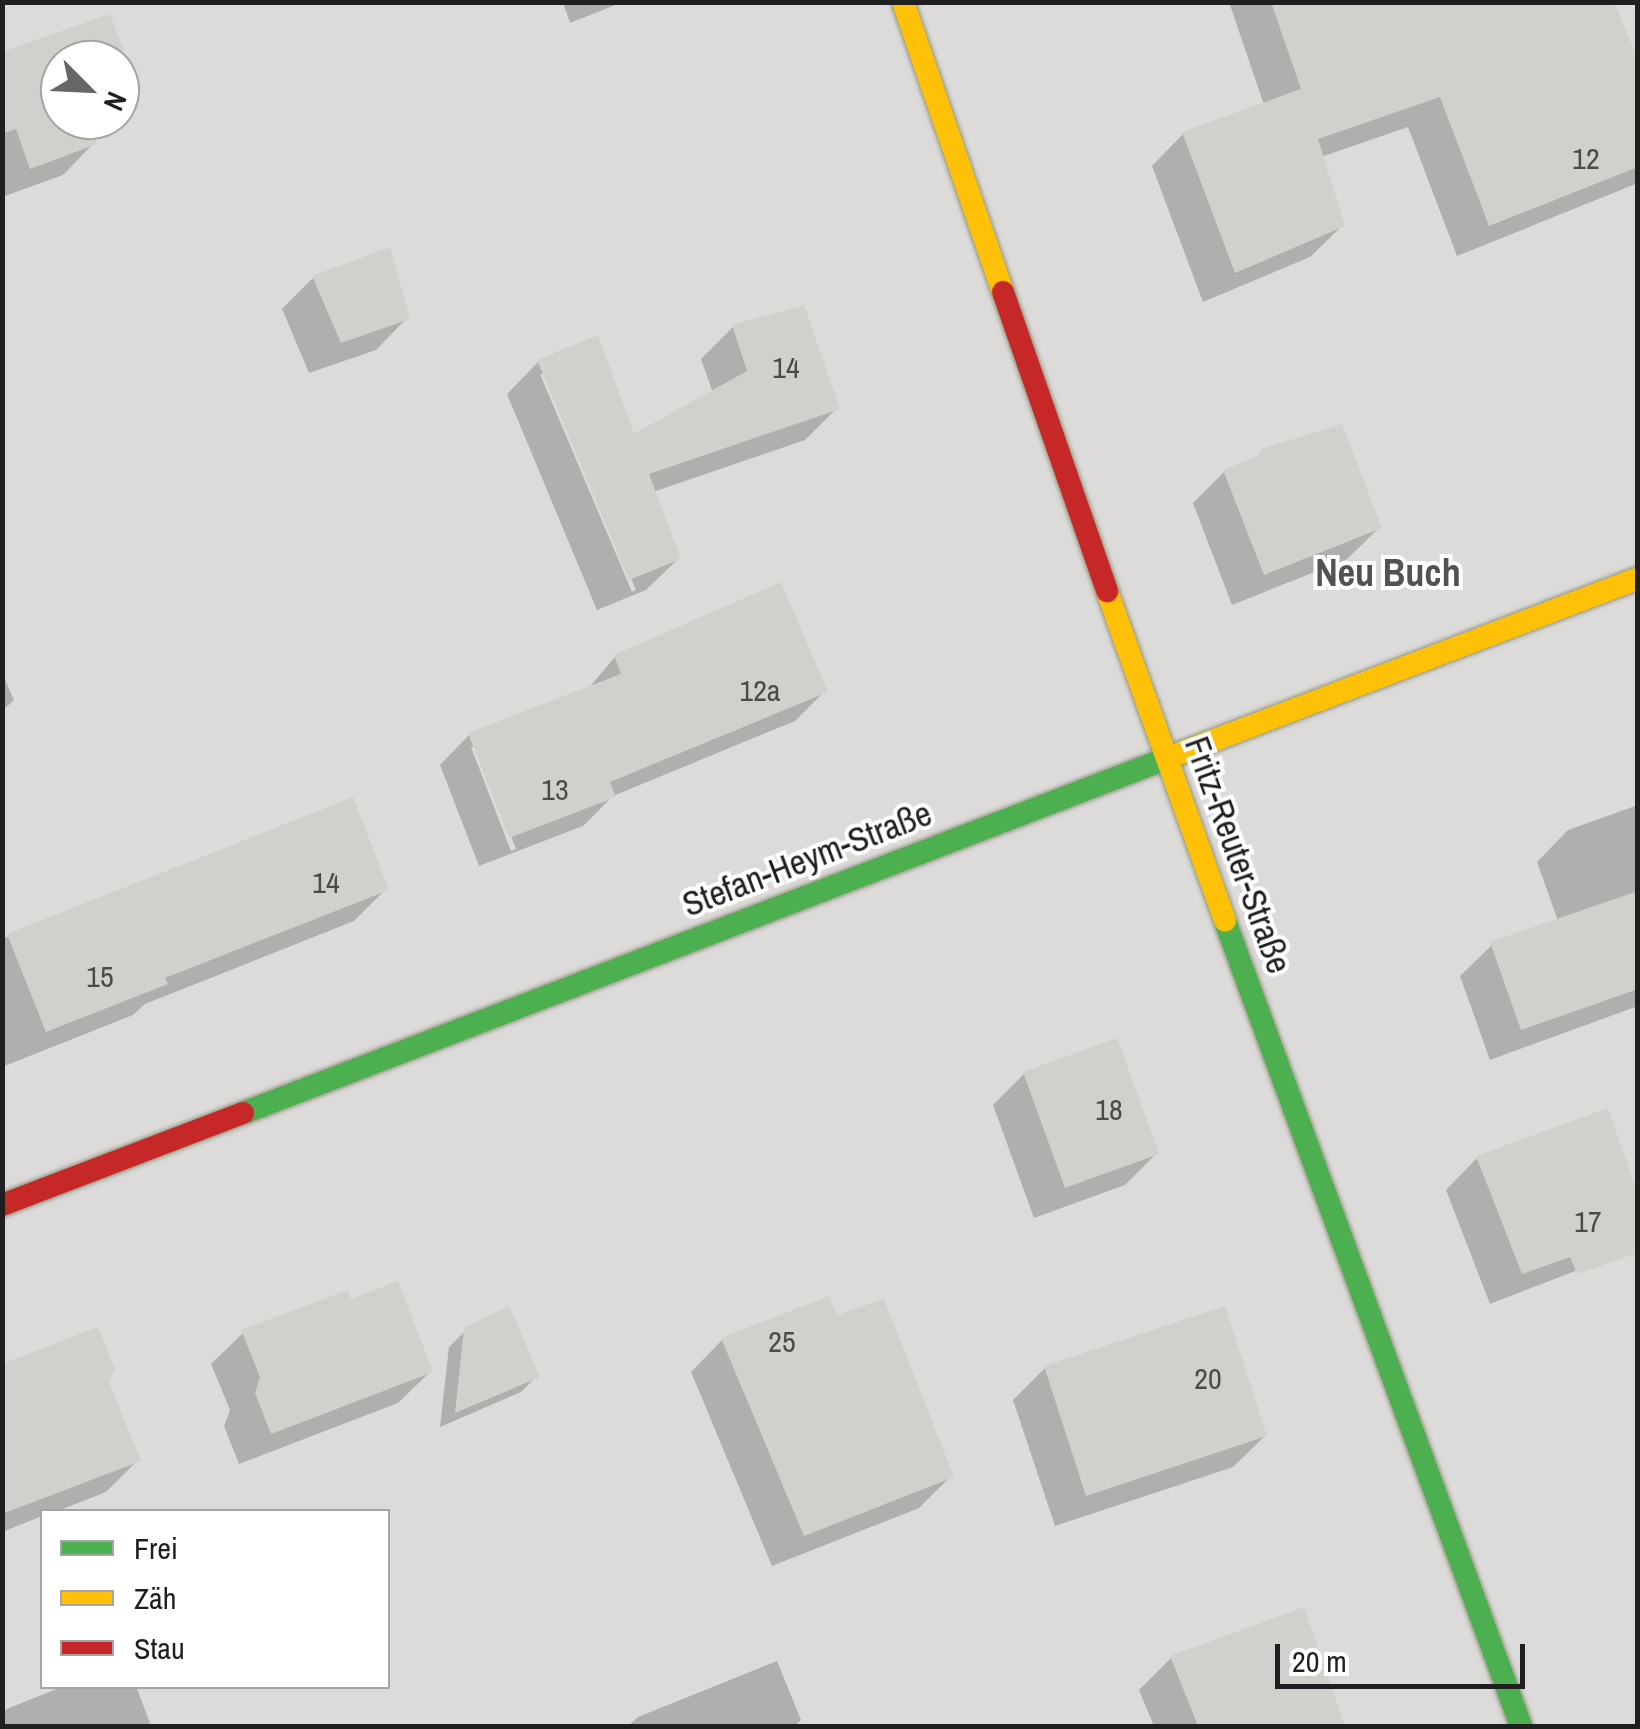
<!DOCTYPE html>
<meta charset="utf-8">
<style>
body{margin:0}
#map{position:relative;width:1640px;height:1729px;overflow:hidden;background:#edece7;font-family:"Archivo Narrow",sans-serif}
div>[style]{position:absolute}
.residential>*{inset:0;background:#dcdbd9}
.shadow>*{inset:0;background:#0003}
.building>*{inset:0;background:#d2d0cc}
.roads{filter:drop-shadow(0 0 2px #929680) drop-shadow(0 0 2px #929680)}
.fast>*{height:22px;margin:-11px;padding:0 11px;transform-origin:11px;border-radius:11px;background:#4caf50}
.slow>*{height:22px;margin:-11px;padding:0 11px;transform-origin:11px;border-radius:11px;background:#ffc107}
.jam>*{height:22px;margin:-11px;padding:0 11px;transform-origin:11px;border-radius:11px;background:#c62828}
span{translate:-50% -50%;white-space:nowrap;text-align:center;line-height:1.15;-webkit-text-stroke:8px #fff;paint-order:stroke}
.number-label{font-size:30px;color:#4c4b4a}
.number-label span{-webkit-text-stroke-width:0}
.street-label{font-size:35px;color:#1f1f1f}
.neighbourhood-label{font-size:38px;color:#525252;font-weight:700}
.frame{position:absolute;inset:0;border:5px solid #1f1f1f;pointer-events:none}
.legend{position:absolute;left:40px;top:1509px;width:350px;height:180px;box-sizing:border-box;background:#fff;border:2px solid #a5a5a5;margin:0;padding:12px 18px;list-style:none;font-size:30px;color:#1f1f1f}
.legend li{display:flex;align-items:center;gap:20px;height:50px}
.legend b{width:50px;border:2px solid #a5a5a5}
.north{position:absolute;left:40px;top:40px;width:100px;height:100px;box-sizing:border-box;background:#fff;border:2px solid #a5a5a5;border-radius:50%;rotate:114deg;font-size:28px;font-weight:700;line-height:40px;text-align:center;color:#1f1f1f}
.north::after{content:'';display:block;margin:auto;width:35px;height:45px;background:#676765;clip-path:polygon(50% 0,100% 100%,50% 72%,0 100%)}
.scale{position:absolute;left:1275px;top:1644px;width:250px;height:45px;box-sizing:border-box;border:5px solid #1f1f1f;border-top:0;padding-left:12px;font-size:30px;line-height:35px;white-space:nowrap;color:#1f1f1f;-webkit-text-stroke:8px #fff;paint-order:stroke}
</style>
<div id="map">
<div class="residential">
<i style="clip-path:polygon(evenodd,3px 3px,1637px 3px,1637px 1726px,3px 1726px,3px 3px,60px 60px,120px 60px,120px 120px,60px 120px,60px 60px,3px 3px,42px 1512px,388px 1512px,388px 1686px,42px 1686px,42px 1512px)"></i>
</div>
<div class="shadow">
<i style="clip-path:polygon(563px 2px,623px 2px,570px 23px)"></i>
<i style="clip-path:polygon(1229px 2px,1537px 2px,1638px 66px,1638px 183px,1457px 256px,1408px 127px,1321px 157px,1342px 226px,1310px 257px,1203px 302px,1152px 166px,1183px 134px,1264px 105px)"></i>
<i style="clip-path:polygon(108px 17px,134px 85px,120px 99px,120px 60px,60px 60px,60px 120px,93px 120px,87px 122px,94px 143px,63px 175px,2px 197px,2px 55px)"></i>
<i style="clip-path:polygon(313px 278px,407px 318px,376px 350px,309px 373px,282px 309px)"></i>
<i style="clip-path:polygon(evenodd,733px 327px,837px 408px,805px 440px,653px 492px,678px 559px,646px 590px,597px 610px,507px 394px,538px 362px,633px 438px,713px 393px,701px 359px,733px 327px,540px 374px,546px 374px,636px 590px,632px 592px,540px 374px)"></i>
<i style="clip-path:polygon(1224px 472px,1379px 528px,1347px 559px,1232px 605px,1193px 503px)"></i>
<i style="clip-path:polygon(evenodd,615px 657px,825px 691px,795px 721px,613px 796px,583px 826px,479px 866px,440px 765px,469px 735px,587px 690px,615px 657px,471px 747px,476px 747px,516px 849px,511px 851px,471px 747px)"></i>
<i style="clip-path:polygon(2px 673px,14px 700px,2px 711px)"></i>
<i style="clip-path:polygon(351px 800px,386px 889px,354px 921px,145px 1004px,133px 1015px,2px 1067px,2px 939px)"></i>
<i style="clip-path:polygon(1638px 805px,1638px 1006px,1490px 1060px,1460px 976px,1492px 945px,1558px 921px,1537px 862px,1568px 830px)"></i>
<i style="clip-path:polygon(1024px 1074px,1156px 1154px,1125px 1185px,1034px 1218px,993px 1105px)"></i>
<i style="clip-path:polygon(1477px 1158px,1614px 1256px,1490px 1304px,1446px 1190px)"></i>
<i style="clip-path:polygon(350px 1302px,430px 1372px,398px 1403px,239px 1464px,224px 1426px,230px 1410px,211px 1364px,243px 1333px)"></i>
<i style="clip-path:polygon(836px 1318px,951px 1476px,919px 1508px,772px 1566px,691px 1372px,722px 1340px)"></i>
<i style="clip-path:polygon(466px 1330px,537px 1376px,521px 1392px,440px 1427px,449px 1347px)"></i>
<i style="clip-path:polygon(2px 1366px,107px 1381px,138px 1460px,106px 1492px,55px 1512px,42px 1512px,42px 1516px,5px 1531px)"></i>
<i style="clip-path:polygon(1045px 1368px,1265px 1436px,1233px 1467px,1055px 1526px,1013px 1400px)"></i>
<i style="clip-path:polygon(1302px 1610px,1342px 1726px,1154px 1726px,1139px 1690px,1171px 1658px)"></i>
<i style="clip-path:polygon(777px 1661px,801px 1720px,795px 1726px,628px 1726px,638px 1717px)"></i>
<i style="clip-path:polygon(64px 1686px,136px 1686px,151px 1726px,2px 1726px,2px 1711px)"></i>
</div>
<div class="building">
<i style="clip-path:polygon(1271px 2px,1614px 2px,1638px 59px,1638px 167px,1489px 226px,1440px 97px,1318px 139px,1345px 226px,1235px 273px,1182px 132px,1301px 89px)"></i>
<i style="clip-path:polygon(110px 14px,137px 86px,120px 92px,120px 60px,60px 60px,60px 120px,89px 120px,97px 144px,30px 169px,16px 129px,2px 134px,2px 52px)"></i>
<i style="clip-path:polygon(390px 247px,410px 319px,341px 343px,312px 276px)"></i>
<i style="clip-path:polygon(804px 305px,840px 409px,649px 474px,681px 559px,629px 580px,537px 360px,598px 335px,634px 434px,747px 371px,732px 325px)"></i>
<i style="clip-path:polygon(1342px 424px,1382px 528px,1264px 575px,1223px 470px,1257px 456px,1261px 449px)"></i>
<i style="clip-path:polygon(781px 582px,828px 692px,610px 782px,616px 797px,509px 838px,468px 733px,621px 674px,614px 655px)"></i>
<i style="clip-path:polygon(353px 797px,389px 890px,165px 978px,168px 984px,46px 1032px,7px 934px)"></i>
<i style="clip-path:polygon(1638px 891px,1638px 989px,1521px 1030px,1490px 942px)"></i>
<i style="clip-path:polygon(1117px 1038px,1159px 1154px,1065px 1188px,1023px 1072px)"></i>
<i style="clip-path:polygon(1608px 1108px,1638px 1194px,1638px 1253px,1577px 1274px,1570px 1257px,1522px 1274px,1476px 1156px)"></i>
<i style="clip-path:polygon(398px 1281px,433px 1372px,271px 1434px,255px 1393px,260px 1377px,241px 1330px,348px 1290px,351px 1299px)"></i>
<i style="clip-path:polygon(829px 1296px,837px 1315px,884px 1299px,954px 1477px,804px 1536px,721px 1338px)"></i>
<i style="clip-path:polygon(509px 1306px,540px 1377px,455px 1413px,464px 1328px)"></i>
<i style="clip-path:polygon(1225px 1306px,1267px 1436px,1086px 1496px,1044px 1366px)"></i>
<i style="clip-path:polygon(98px 1327px,115px 1369px,109px 1382px,141px 1461px,2px 1514px,2px 1364px)"></i>
<i style="clip-path:polygon(1304px 1607px,1345px 1726px,1198px 1726px,1170px 1656px)"></i>
</div>
<div class="roads">
<div class="fast">
<i style="left:1225px;top:921px;width:858px;rotate:69.81deg"></i>
<i style="left:243px;top:1113px;width:1002px;rotate:-21deg"></i>
</div>
<div class="slow">
<i style="left:903px;top:2px;width:307px;rotate:71deg"></i>
<i style="left:1107px;top:591px;width:350px;rotate:70.3deg"></i>
<i style="left:1178px;top:754px;width:493px;rotate:-20.9deg"></i>
</div>
<div class="jam">
<i style="left:1003px;top:292px;width:317px;rotate:70.8deg"></i>
<i style="left:2px;top:1205px;width:258px;rotate:-20.9deg"></i>
</div>
</div>
<div class="number-label">
<span style="left:1586px;top:158px">12</span>
<span style="left:786px;top:367px">14</span>
<span style="left:760px;top:690px">12a</span>
<span style="left:555px;top:789px">13</span>
<span style="left:326px;top:882px">14</span>
<span style="left:100px;top:976px">15</span>
<span style="left:1109px;top:1109px">18</span>
<span style="left:1588px;top:1221px">17</span>
<span style="left:782px;top:1341px">25</span>
<span style="left:1208px;top:1378px">20</span>
</div>
<div class="street-label">
<span style="left:1238px;top:855px;rotate:70deg">Fritz-Reuter-Straße</span>
<span style="left:807px;top:859px;rotate:-21deg">Stefan-Heym-Straße</span>
</div>
<div class="neighbourhood-label">
<span style="left:1388px;top:573px">Neu Buch</span>
</div>
<div class="frame"></div>
<ul class="legend">
<li><b style="height:12px;background:#4caf50"></b>Frei</li>
<li><b style="height:12px;background:#ffc107"></b>Zäh</li>
<li><b style="height:12px;background:#c62828"></b>Stau</li>
</ul>
<div class="north">N</div>
<div class="scale">20 m</div>
</div>
